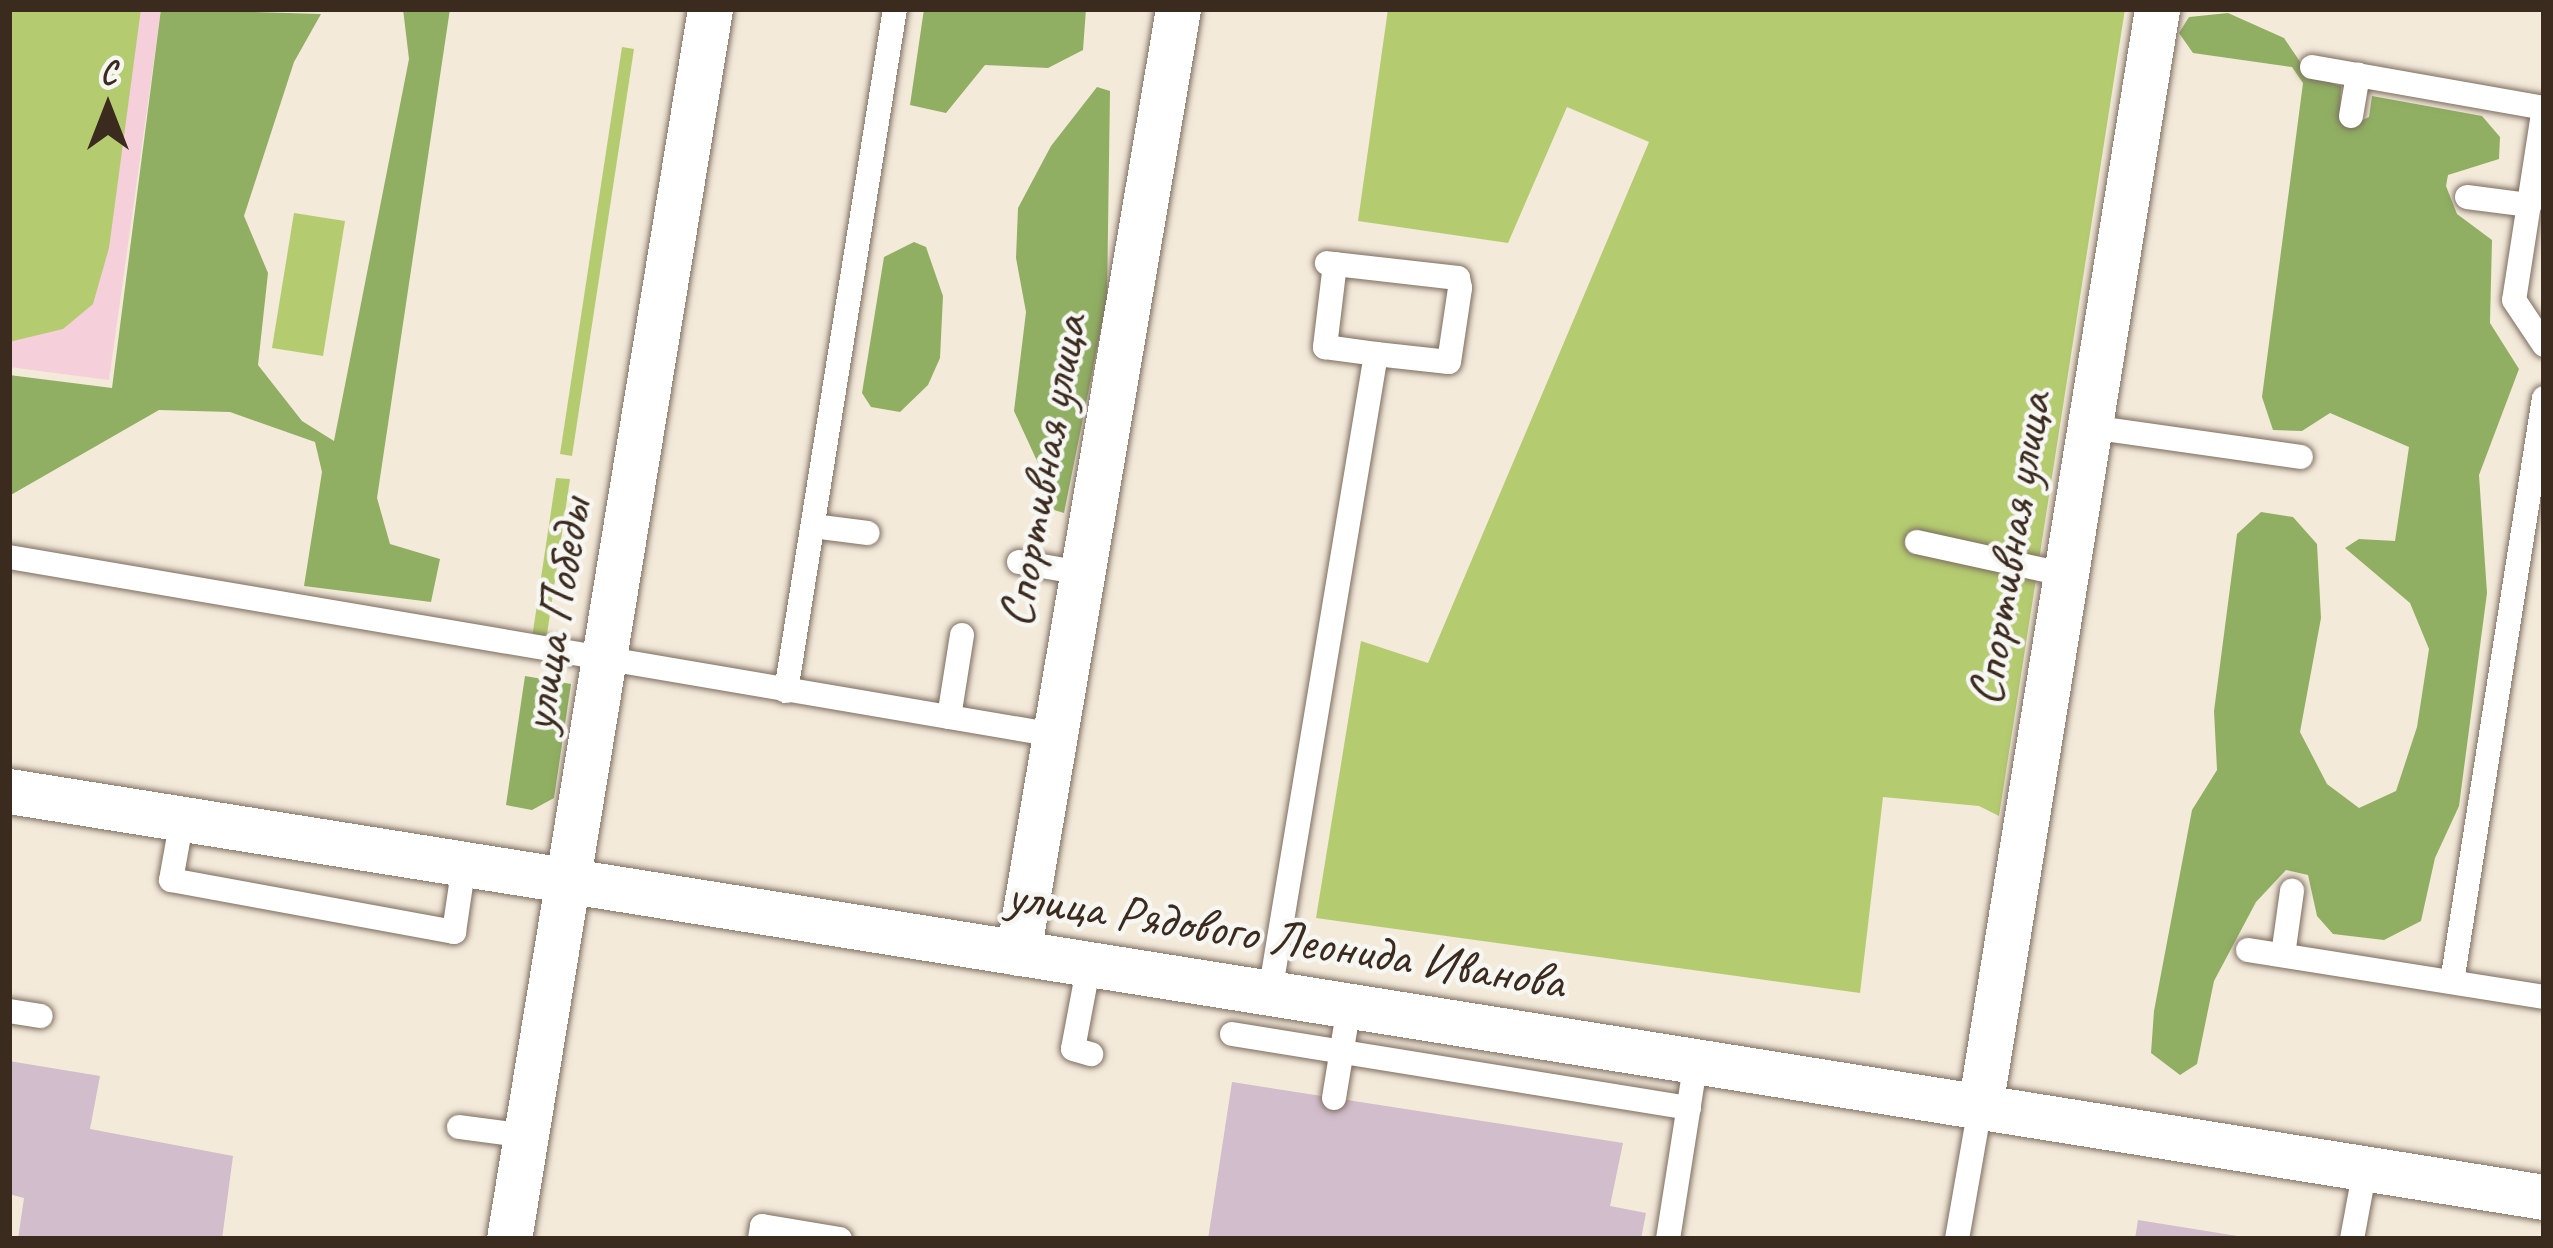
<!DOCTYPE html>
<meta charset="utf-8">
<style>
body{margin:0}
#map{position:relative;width:2553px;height:1248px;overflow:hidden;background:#f4eada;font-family:Caveat,sans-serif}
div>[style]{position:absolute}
.built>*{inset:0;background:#f5cfda}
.industrial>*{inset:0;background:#d1bdcb}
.green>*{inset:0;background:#b5cb70}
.forest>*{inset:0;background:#90af62}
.roads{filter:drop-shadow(0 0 3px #7c6d60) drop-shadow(0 0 3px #7c6d60)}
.lane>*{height:24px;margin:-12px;padding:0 12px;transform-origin:12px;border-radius:12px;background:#fff}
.street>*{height:45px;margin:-22.5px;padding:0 22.5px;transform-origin:22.5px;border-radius:22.5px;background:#fff}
span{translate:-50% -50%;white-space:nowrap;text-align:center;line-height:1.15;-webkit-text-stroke:9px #f6f6f2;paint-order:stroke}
.street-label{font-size:51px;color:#3b2a1e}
.frame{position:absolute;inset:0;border:12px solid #3b2a1e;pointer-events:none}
.north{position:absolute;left:48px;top:48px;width:120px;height:120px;-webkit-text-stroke:9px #f6f6f2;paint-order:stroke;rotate:0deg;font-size:33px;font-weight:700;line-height:48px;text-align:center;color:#3b2a1e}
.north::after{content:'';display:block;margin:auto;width:42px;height:54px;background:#3b2a1e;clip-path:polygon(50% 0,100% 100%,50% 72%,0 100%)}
</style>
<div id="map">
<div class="built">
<i style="clip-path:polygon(9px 9px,161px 9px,109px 380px,9px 367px)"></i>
</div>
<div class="industrial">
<i style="clip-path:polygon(9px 1061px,100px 1076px,90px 1129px,233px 1156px,222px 1239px,18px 1239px,24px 1198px,9px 1194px)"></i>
<i style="clip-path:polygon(1232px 1082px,1623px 1143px,1610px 1206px,1646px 1213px,1641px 1239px,1208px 1239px)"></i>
<i style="clip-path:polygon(2138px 1220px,2256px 1239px,2135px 1239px)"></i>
</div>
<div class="green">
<i style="clip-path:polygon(9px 9px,141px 9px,109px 248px,93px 304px,63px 329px,9px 342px)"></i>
<i style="clip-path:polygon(1388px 9px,2125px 9px,1999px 816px,1979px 806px,1883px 797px,1860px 993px,1316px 918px,1361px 641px,1428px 663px,1649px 142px,1567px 107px,1508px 243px,1358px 221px)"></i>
<i style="clip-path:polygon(622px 47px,634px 49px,572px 456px,560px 454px)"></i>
<i style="clip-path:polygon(294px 213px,345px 221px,323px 356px,272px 348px)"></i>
<i style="clip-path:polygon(556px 478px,570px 479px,546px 641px,532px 638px)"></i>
</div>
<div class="forest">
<i style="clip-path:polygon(161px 9px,321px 14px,294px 62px,244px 216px,268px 273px,258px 365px,302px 421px,334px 441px,409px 59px,403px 9px,450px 9px,377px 498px,390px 544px,440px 559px,431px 602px,304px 586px,322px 472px,315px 442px,230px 412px,159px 410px,9px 496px,9px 375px,112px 388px)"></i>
<i style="clip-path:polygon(924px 9px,1086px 9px,1083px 50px,1048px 68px,985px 65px,946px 113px,910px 105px)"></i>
<i style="clip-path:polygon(2228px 13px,2284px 38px,2309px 75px,2341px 86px,2340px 118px,2350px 126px,2369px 117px,2372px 96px,2482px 116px,2500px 137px,2499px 159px,2448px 175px,2446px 186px,2457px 214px,2492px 240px,2490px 323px,2519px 369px,2479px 475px,2487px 593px,2459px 806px,2435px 858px,2421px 921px,2384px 940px,2333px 934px,2317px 916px,2308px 875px,2286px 870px,2256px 902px,2214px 981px,2197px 1064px,2180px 1075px,2151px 1053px,2154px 1011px,2192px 810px,2217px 770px,2214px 711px,2237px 534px,2261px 512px,2293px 517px,2317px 544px,2321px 618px,2300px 732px,2327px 784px,2359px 808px,2396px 791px,2417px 727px,2429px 649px,2410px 603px,2345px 548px,2359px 539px,2395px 541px,2409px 447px,2330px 413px,2302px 431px,2273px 430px,2262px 397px,2303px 83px,2292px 67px,2193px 53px,2179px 33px,2189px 17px)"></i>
<i style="clip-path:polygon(1097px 87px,1110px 91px,1107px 299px,1064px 513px,1041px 506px,1043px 474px,1014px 411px,1026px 312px,1016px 258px,1018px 208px,1051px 146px)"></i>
<i style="clip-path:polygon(914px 242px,926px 247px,943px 296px,940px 358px,928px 385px,900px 412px,871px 407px,862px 393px,884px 257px)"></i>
<i style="clip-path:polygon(525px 676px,571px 684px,554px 798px,532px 810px,506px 805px)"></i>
</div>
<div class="roads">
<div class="lane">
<i style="left:2312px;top:67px;width:236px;rotate:10deg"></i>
<i style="left:2544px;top:107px;width:195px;rotate:98.8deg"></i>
<i style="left:2514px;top:300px;width:54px;rotate:56.3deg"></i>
<i style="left:2351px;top:116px;width:42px;rotate:-80.3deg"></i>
<i style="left:2467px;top:197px;width:63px;rotate:7.4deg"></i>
<i style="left:1335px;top:264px;width:84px;rotate:96.9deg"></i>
<i style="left:1325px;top:347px;width:51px;rotate:7.8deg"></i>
<i style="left:2084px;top:426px;width:219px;rotate:8.1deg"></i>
<i style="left:813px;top:526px;width:55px;rotate:7.3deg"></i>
<i style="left:1917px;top:542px;width:148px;rotate:12.4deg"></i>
<i style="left:9px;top:557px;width:1061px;rotate:9.66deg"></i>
<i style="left:1019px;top:562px;width:64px;rotate:9.9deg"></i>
<i style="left:786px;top:691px;width:691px;rotate:-80.92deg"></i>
<i style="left:949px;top:717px;width:83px;rotate:-81deg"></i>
<i style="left:182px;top:819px;width:62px;rotate:100.2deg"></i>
<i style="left:171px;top:880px;width:288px;rotate:10.4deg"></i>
<i style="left:454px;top:932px;width:69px;rotate:-81.6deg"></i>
<i style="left:2248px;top:950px;width:300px;rotate:9deg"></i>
<i style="left:2283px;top:955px;width:65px;rotate:-82deg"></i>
<i style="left:1089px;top:964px;width:86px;rotate:100.7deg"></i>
<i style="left:1073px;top:1049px;width:19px;rotate:16deg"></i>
<i style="left:2452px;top:982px;width:591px;rotate:-81.05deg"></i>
<i style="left:1270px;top:993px;width:648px;rotate:-80.58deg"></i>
<i style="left:1376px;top:354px;width:73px;rotate:6.3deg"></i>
<i style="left:1449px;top:362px;width:75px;rotate:-81.5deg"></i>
<i style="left:1460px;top:288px;width:10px;rotate:-101deg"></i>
<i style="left:1458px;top:278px;width:132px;rotate:-173.5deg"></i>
<i style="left:9px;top:1011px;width:32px;rotate:9deg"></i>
<i style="left:1232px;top:1034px;width:463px;rotate:9.2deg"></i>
<i style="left:1334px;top:1098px;width:93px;rotate:-80.7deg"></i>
<i style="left:459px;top:1127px;width:69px;rotate:7.5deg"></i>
<i style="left:760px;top:1239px;width:13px;rotate:-81deg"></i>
<i style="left:762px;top:1226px;width:79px;rotate:9.5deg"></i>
<i style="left:1668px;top:1239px;width:180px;rotate:-81.1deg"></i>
<i style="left:1957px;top:1239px;width:134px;rotate:-80.1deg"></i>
<i style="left:2352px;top:1239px;width:71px;rotate:-79.5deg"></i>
</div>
<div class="street">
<i style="left:9px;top:791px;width:2567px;rotate:9.1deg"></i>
<i style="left:1018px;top:953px;width:957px;rotate:-80.38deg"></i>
<i style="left:1980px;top:1107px;width:1112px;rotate:-80.84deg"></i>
<i style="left:509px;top:1239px;width:1246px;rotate:-80.72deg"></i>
</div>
</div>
<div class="street-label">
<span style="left:1042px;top:471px;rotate:-80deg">Спортивная улица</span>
<span style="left:2009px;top:549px;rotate:-81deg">Спортивная улица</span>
<span style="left:555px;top:615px;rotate:-81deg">улица Победы</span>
<span style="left:1286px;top:938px;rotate:9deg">улица Рядового Леонида Иванова</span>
</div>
<div class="frame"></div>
<div class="north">С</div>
</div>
